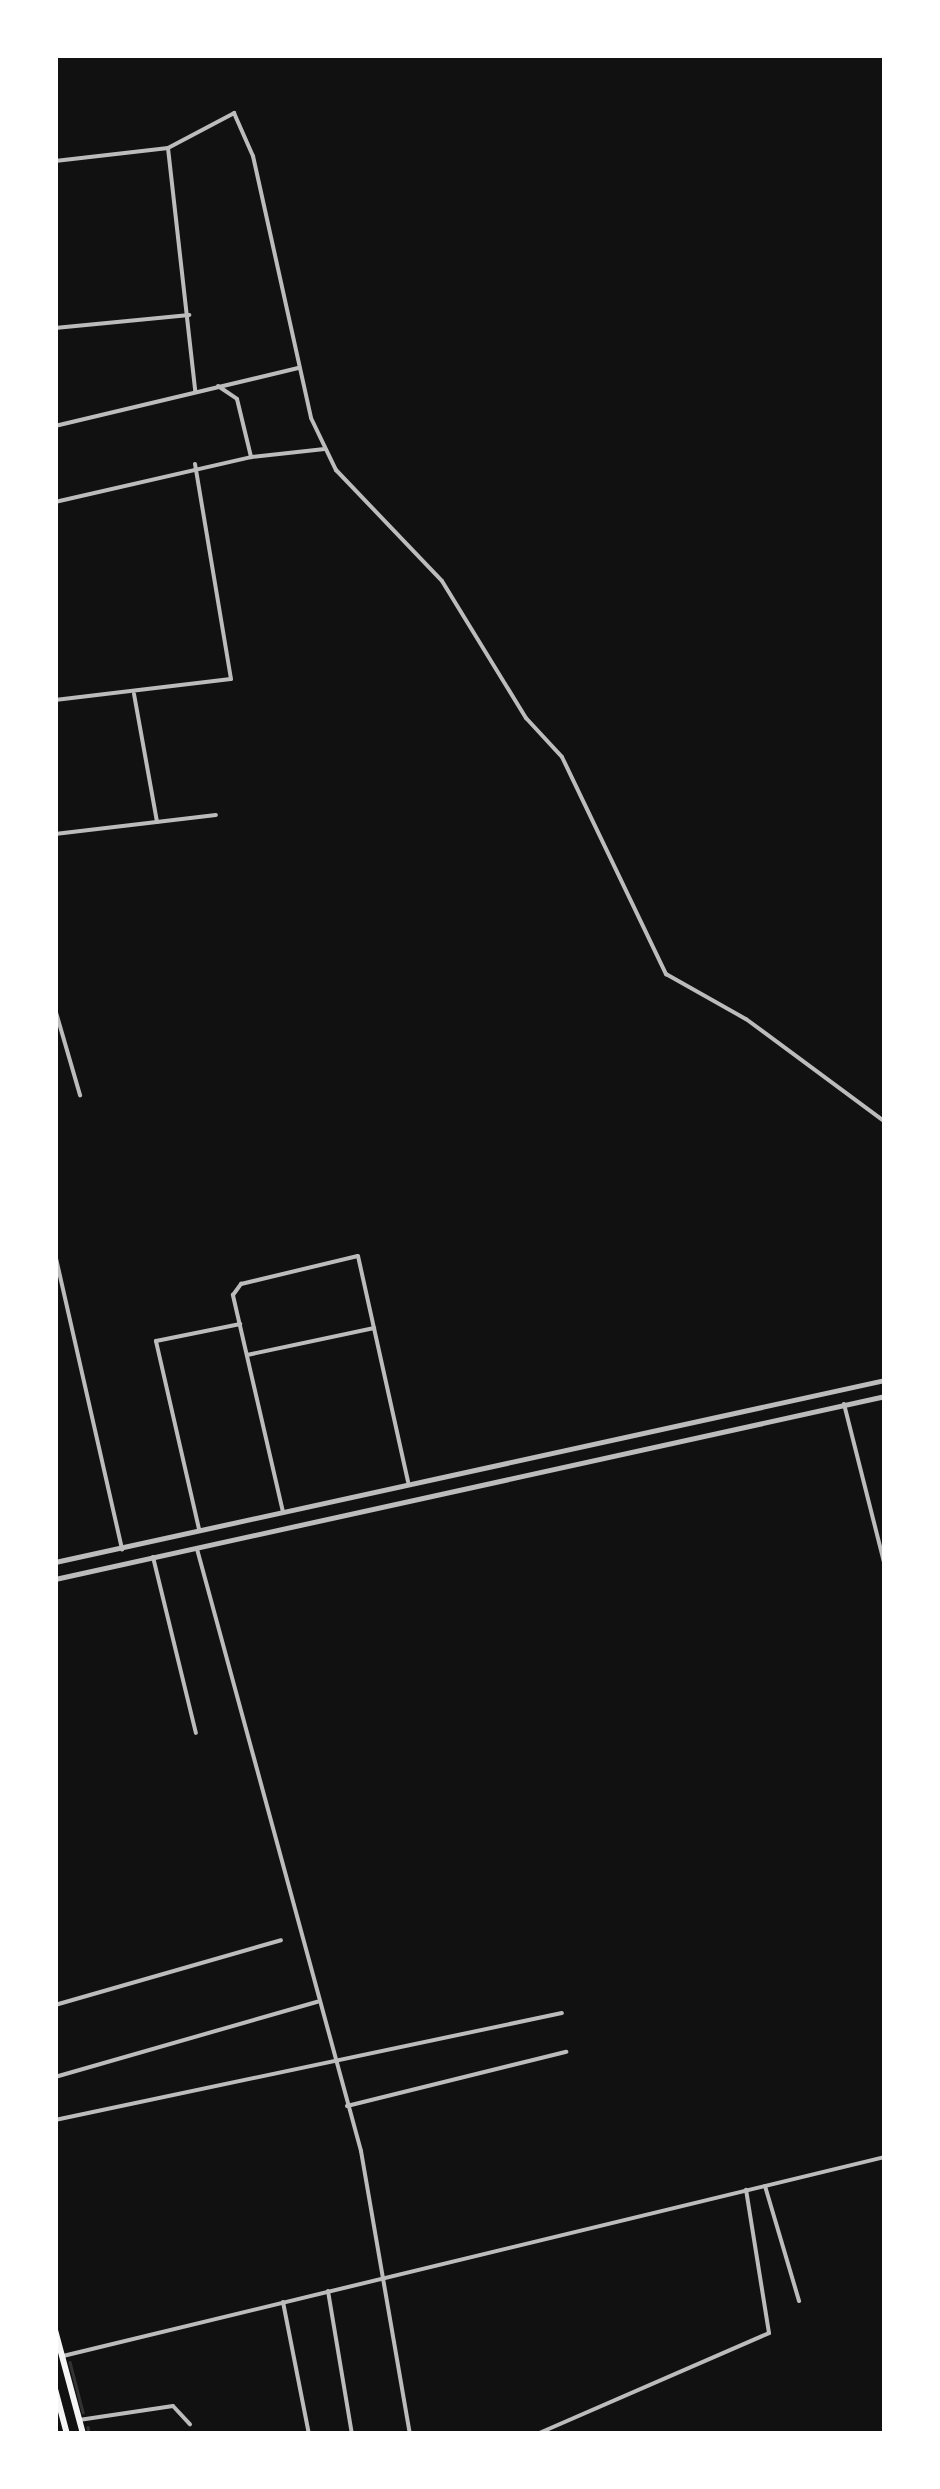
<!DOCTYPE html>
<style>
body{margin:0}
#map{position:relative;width:940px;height:2489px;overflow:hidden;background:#111;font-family:Arial,sans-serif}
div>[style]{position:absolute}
.stream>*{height:2.5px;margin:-1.25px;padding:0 1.25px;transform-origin:1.25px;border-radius:1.25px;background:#333}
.minor>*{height:4px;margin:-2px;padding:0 2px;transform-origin:2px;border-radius:2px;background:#bcbcbc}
.tertiary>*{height:5px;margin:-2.5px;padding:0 2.5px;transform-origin:2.5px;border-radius:2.5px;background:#bcbcbc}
.primary>*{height:6px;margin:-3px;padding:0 3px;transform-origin:3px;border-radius:3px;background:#f5f5f5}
span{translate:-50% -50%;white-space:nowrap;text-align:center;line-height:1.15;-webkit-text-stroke:8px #fff;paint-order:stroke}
.frame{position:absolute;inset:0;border:58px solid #fff;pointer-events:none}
</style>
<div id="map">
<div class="stream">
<i style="left:70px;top:2362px;width:52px;rotate:75.4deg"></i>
<i style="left:88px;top:2427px;width:7px;rotate:82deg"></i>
</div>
<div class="minor">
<i style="left:168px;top:148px;width:244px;rotate:83.6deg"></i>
<i style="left:55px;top:161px;width:114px;rotate:-6.6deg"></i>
<i style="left:168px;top:148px;width:75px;rotate:-27.9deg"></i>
<i style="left:234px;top:113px;width:47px;rotate:66.2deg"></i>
<i style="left:253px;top:156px;width:268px;rotate:77.5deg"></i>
<i style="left:311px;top:418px;width:58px;rotate:64.3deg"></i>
<i style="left:336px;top:470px;width:153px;rotate:46.3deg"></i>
<i style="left:442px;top:581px;width:161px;rotate:58.5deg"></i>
<i style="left:526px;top:718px;width:53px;rotate:47.3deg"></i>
<i style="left:562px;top:757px;width:241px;rotate:64.4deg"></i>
<i style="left:666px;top:974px;width:92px;rotate:29.4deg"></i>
<i style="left:746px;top:1019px;width:173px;rotate:36.5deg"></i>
<i style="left:55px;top:328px;width:135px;rotate:-5.5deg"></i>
<i style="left:218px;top:386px;width:23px;rotate:34deg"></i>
<i style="left:237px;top:399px;width:60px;rotate:76.4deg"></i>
<i style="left:251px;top:457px;width:74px;rotate:-6.2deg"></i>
<i style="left:55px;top:426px;width:250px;rotate:-13.4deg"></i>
<i style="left:55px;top:502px;width:201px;rotate:-12.9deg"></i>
<i style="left:134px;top:694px;width:130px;rotate:79.8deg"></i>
<i style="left:55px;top:700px;width:177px;rotate:-6.8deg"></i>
<i style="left:231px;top:679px;width:218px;rotate:-99.5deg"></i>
<i style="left:55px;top:834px;width:162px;rotate:-6.7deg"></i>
<i style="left:55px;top:1009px;width:90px;rotate:73.8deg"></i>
<i style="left:55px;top:1254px;width:303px;rotate:77.2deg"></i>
<i style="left:247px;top:1355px;width:130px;rotate:-12deg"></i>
<i style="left:844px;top:1404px;width:167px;rotate:75.8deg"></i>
<i style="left:283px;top:1512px;width:223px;rotate:-103deg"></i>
<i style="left:233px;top:1295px;width:14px;rotate:-54deg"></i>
<i style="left:241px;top:1284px;width:120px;rotate:-13.5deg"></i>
<i style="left:358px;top:1256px;width:231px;rotate:77.5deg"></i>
<i style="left:199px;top:1529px;width:193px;rotate:-102.9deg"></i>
<i style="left:156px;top:1341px;width:86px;rotate:-11.4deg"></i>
<i style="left:197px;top:1549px;width:624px;rotate:74.76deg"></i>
<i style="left:361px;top:2151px;width:287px;rotate:80.2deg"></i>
<i style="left:153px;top:1557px;width:181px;rotate:76.3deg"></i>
<i style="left:55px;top:2005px;width:235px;rotate:-16deg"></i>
<i style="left:55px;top:2077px;width:273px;rotate:-16deg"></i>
<i style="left:347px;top:2106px;width:226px;rotate:-13.9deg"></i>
<i style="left:55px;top:2120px;width:518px;rotate:-11.92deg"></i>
<i style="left:765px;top:2186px;width:120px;rotate:73.5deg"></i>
<i style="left:328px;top:2291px;width:145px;rotate:80.5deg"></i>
<i style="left:283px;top:2302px;width:135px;rotate:78.9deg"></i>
<i style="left:63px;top:2356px;width:846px;rotate:-13.61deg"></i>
<i style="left:79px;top:2420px;width:95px;rotate:-8.5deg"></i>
<i style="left:173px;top:2406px;width:25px;rotate:47deg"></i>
<i style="left:537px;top:2434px;width:253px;rotate:-23.5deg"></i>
<i style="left:769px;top:2333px;width:145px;rotate:-99.1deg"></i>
</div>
<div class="tertiary">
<i style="left:55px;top:1562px;width:850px;rotate:-12.37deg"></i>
<i style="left:55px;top:1579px;width:850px;rotate:-12.43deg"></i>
</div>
<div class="primary">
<i style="left:55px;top:2330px;width:108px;rotate:74.9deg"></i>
<i style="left:55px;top:2389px;width:47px;rotate:75.1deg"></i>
</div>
<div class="frame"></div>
</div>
